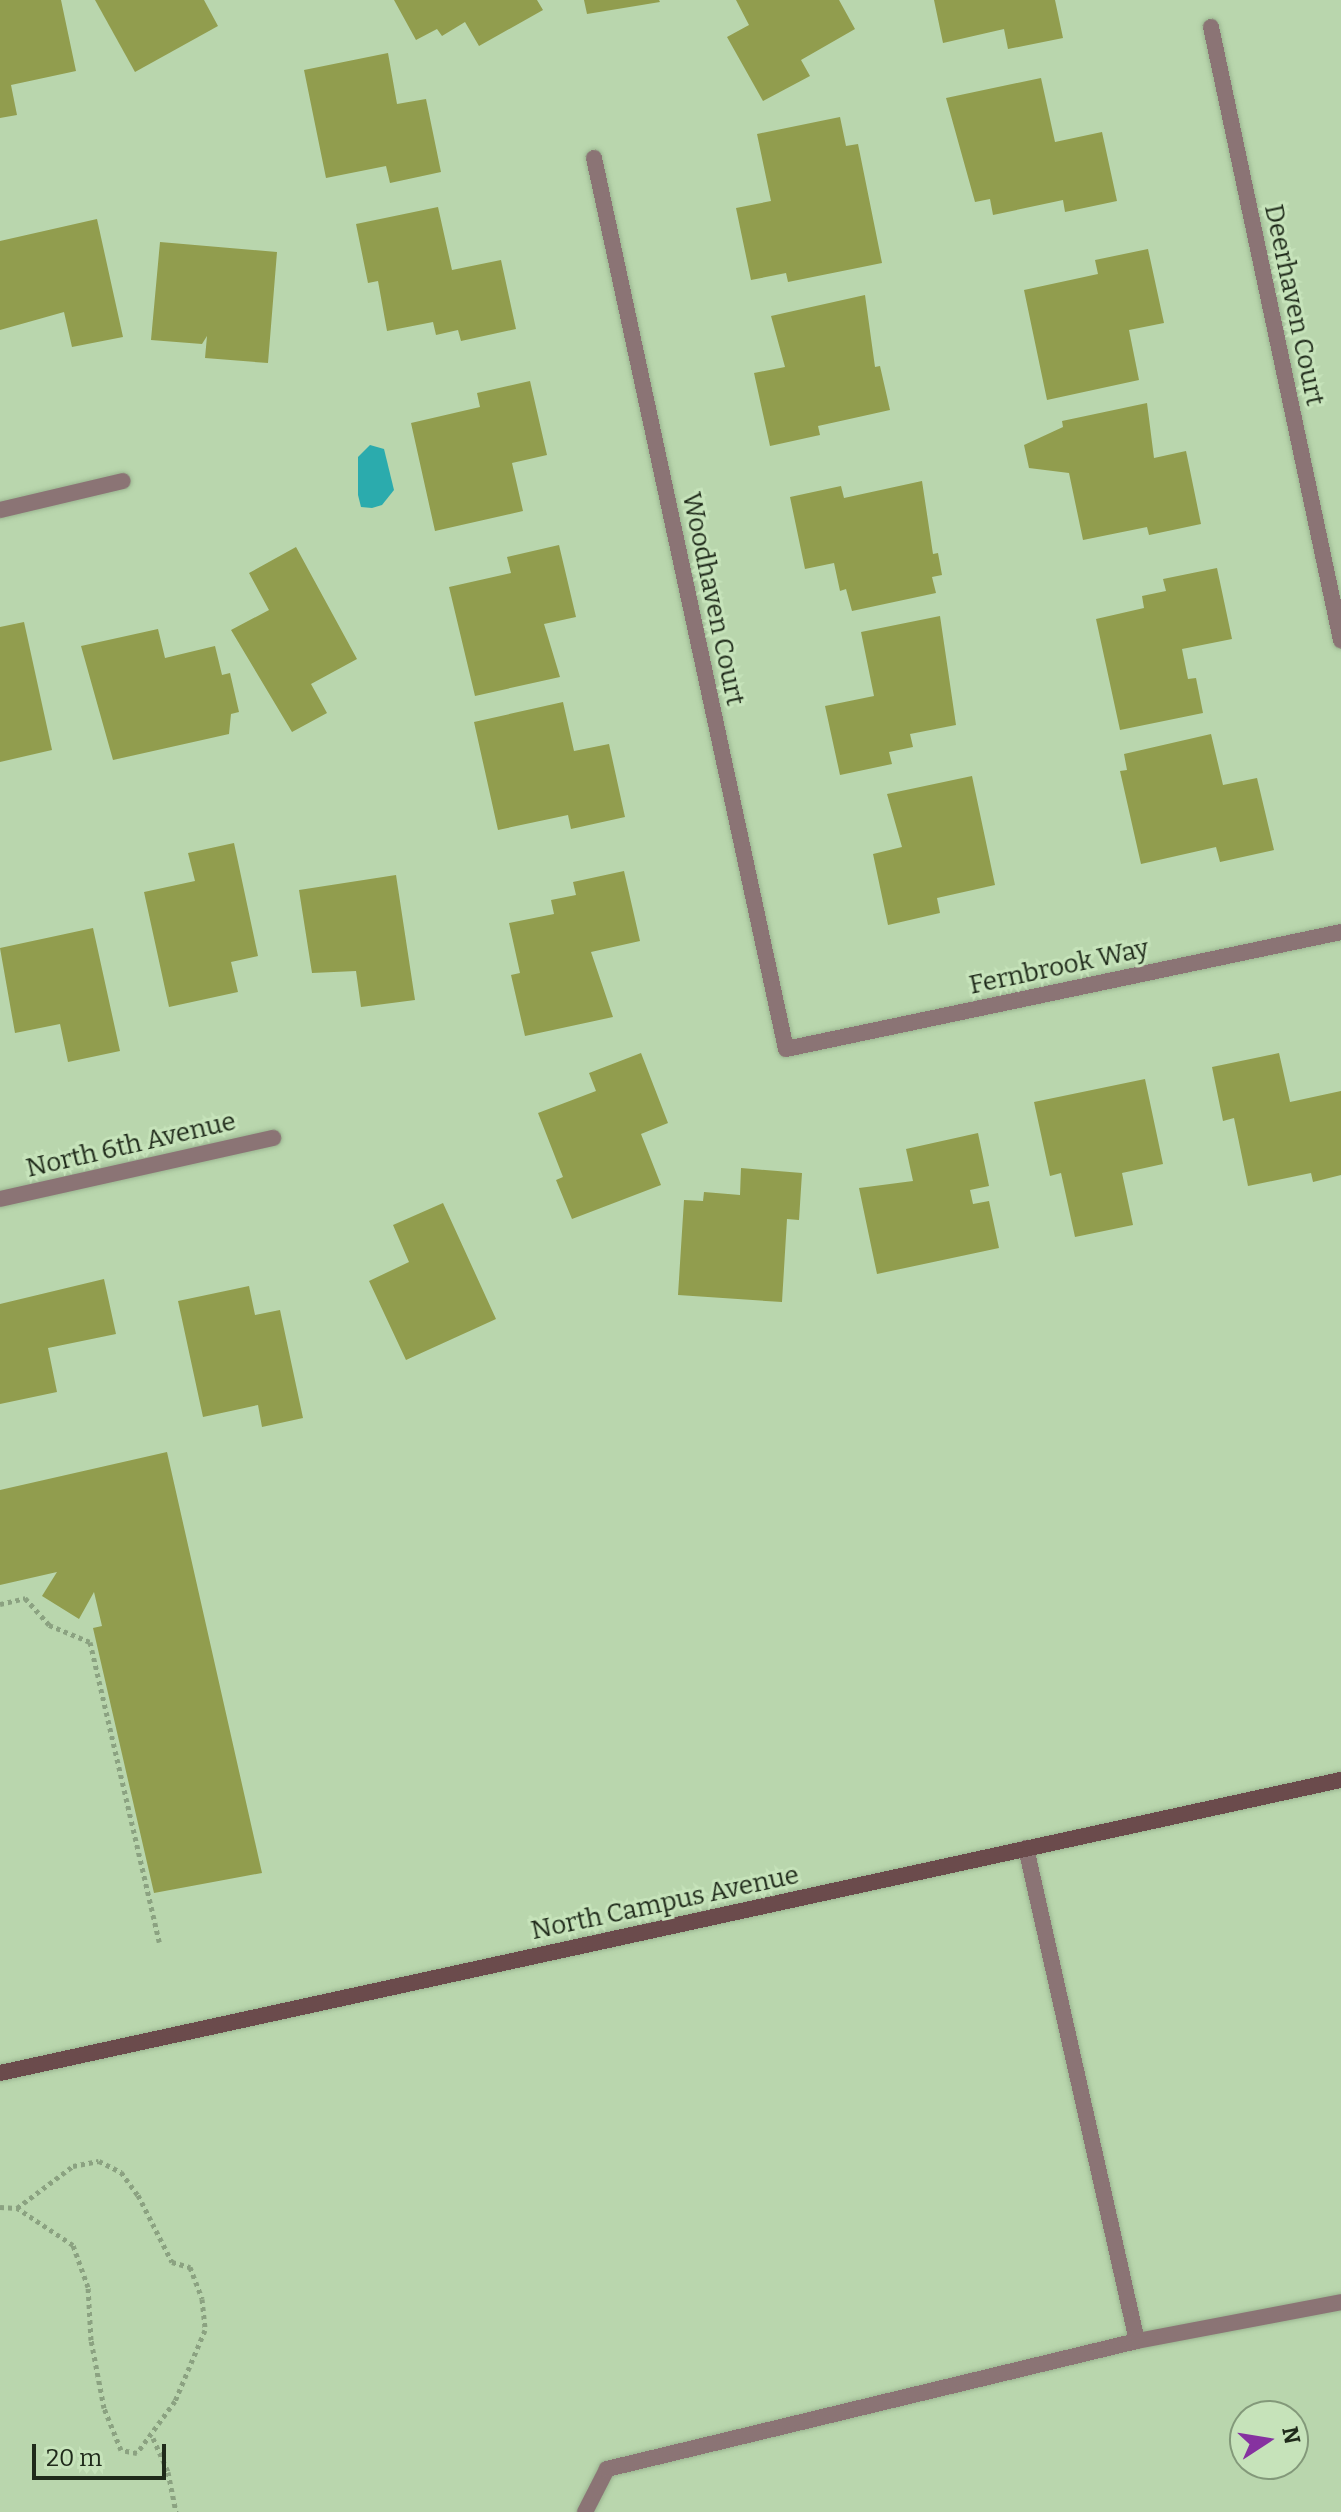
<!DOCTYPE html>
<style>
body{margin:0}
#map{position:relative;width:1341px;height:2512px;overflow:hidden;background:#b9d6ad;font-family:Bitter,serif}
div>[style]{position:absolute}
.water>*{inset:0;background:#2babad}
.building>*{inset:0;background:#919d4e}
.path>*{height:5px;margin-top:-2.5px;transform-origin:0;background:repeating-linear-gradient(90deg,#8ba281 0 4px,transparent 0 8px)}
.roads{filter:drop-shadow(0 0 2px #9ab490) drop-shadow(0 0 2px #9ab490)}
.lane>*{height:16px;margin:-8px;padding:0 8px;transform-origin:8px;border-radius:8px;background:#8b7475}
.street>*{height:16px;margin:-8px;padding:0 8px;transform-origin:8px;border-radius:8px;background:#8b7475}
.secondary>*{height:16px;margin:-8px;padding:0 8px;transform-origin:8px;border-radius:8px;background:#6b4b4c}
span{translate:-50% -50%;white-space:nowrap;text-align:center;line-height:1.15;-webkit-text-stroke:6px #c6e3ba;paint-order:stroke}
.street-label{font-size:26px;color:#1f2a1a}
.north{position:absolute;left:1229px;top:2400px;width:80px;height:80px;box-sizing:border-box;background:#c6e3ba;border:2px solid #83997a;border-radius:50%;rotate:78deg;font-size:22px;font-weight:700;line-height:32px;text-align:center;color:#1f2a1a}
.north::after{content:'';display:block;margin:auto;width:28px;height:36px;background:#8632a0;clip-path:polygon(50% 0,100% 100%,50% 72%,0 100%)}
.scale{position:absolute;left:32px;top:2444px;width:134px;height:36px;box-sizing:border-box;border:4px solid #1f2a1a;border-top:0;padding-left:10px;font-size:24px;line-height:28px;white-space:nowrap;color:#1f2a1a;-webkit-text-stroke:6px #c6e3ba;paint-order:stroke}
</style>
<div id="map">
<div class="water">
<i style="clip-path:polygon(370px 445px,384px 449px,394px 490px,382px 505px,372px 508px,361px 507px,358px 495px,358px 457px)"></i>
</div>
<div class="building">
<i style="clip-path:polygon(0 0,61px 0,76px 71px,11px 85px,17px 115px,0 118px)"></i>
<i style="clip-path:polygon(95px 0,204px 0,218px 26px,135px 72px)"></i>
<i style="clip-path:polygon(394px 0,537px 0,543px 10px,479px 46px,465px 22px,442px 36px,437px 29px,416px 40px)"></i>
<i style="clip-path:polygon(584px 0,659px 0,660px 2px,587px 14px)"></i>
<i style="clip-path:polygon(736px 0,839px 0,855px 29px,801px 60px,810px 76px,763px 101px,727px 37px,749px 25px)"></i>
<i style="clip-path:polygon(934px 0,1055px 0,1063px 38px,1008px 49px,1004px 29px,943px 43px)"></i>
<i style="clip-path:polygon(388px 53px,397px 104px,426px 99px,441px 172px,390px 183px,386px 166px,326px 178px,304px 70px)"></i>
<i style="clip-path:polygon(1041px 78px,1055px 142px,1102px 132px,1117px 201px,1065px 212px,1063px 200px,993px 215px,990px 199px,975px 202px,946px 98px)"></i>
<i style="clip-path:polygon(840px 117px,846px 146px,858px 144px,882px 263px,788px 282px,786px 273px,751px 280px,736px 208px,771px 201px,757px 134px)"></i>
<i style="clip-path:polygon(438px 207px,452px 270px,501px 260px,516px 329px,461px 341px,458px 330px,436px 335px,433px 322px,387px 331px,378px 281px,368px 283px,356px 224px)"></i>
<i style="clip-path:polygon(97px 219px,123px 337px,72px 347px,64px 312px,0 330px,0 241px)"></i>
<i style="clip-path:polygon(160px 242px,277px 252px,268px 363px,205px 358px,207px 336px,202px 344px,151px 340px)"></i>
<i style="clip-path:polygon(1148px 249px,1164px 323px,1129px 330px,1139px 380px,1047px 400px,1024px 290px,1098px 274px,1095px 260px)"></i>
<i style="clip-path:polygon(865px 295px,875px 367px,880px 366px,890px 410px,818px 426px,820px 435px,770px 446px,754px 373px,785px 367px,771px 316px)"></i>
<i style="clip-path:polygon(530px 381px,547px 455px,512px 463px,523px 511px,435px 531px,411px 423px,480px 407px,477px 393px)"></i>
<i style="clip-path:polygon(1147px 403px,1154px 458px,1186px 451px,1201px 524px,1149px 535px,1147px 527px,1083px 540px,1069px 473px,1029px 468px,1024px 445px,1063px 427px,1062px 421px)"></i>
<i style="clip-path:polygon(922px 481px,933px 554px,938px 553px,942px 575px,932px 577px,936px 593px,852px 611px,846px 589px,840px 591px,834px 563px,805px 569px,790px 497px,841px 486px,844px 498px)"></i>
<i style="clip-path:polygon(559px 545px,576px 617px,544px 624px,560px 677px,475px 696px,449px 587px,511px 573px,507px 557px)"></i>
<i style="clip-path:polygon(296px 547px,357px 659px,311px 684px,327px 713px,292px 732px,231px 630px,269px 610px,249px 573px)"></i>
<i style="clip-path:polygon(1217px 568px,1232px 639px,1182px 649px,1188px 679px,1196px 678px,1203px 713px,1120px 730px,1096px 619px,1144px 608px,1142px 596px,1166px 591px,1163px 579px)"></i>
<i style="clip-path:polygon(940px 616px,956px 725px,910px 734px,913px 747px,889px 752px,892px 764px,840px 775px,825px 706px,874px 696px,861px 632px)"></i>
<i style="clip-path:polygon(24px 622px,52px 750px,0 762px,0 627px)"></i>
<i style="clip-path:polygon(158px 629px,165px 658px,215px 646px,222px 675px,230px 673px,239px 712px,231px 714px,229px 734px,113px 760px,81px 646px)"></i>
<i style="clip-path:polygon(563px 702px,574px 751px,609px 744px,625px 817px,571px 829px,568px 815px,498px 830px,474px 722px)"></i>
<i style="clip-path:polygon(1211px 734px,1223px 785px,1257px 778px,1274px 850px,1220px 862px,1216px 847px,1141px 864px,1120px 771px,1127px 770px,1124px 754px)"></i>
<i style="clip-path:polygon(972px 776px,995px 885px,937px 898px,940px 913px,888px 925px,873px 854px,902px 847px,887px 794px)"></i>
<i style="clip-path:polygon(234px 843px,258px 956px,231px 962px,238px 992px,169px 1007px,144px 892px,195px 881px,188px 853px)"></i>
<i style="clip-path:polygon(624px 871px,640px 941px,591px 952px,613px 1017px,525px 1036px,511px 975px,520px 973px,509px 923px,554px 914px,551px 900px,576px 895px,573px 882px)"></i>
<i style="clip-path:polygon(396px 875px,415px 1000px,361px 1007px,356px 971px,312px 973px,299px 890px)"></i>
<i style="clip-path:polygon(93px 928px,120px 1051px,68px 1062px,60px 1024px,15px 1033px,0 948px)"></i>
<i style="clip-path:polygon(641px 1053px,668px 1123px,641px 1134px,661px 1185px,572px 1219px,556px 1180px,563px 1177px,538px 1113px,596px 1091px,589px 1073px)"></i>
<i style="clip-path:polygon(1279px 1053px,1290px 1102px,1341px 1091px,1341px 1175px,1313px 1182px,1311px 1173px,1248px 1186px,1234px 1118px,1223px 1121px,1212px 1067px)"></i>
<i style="clip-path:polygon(1145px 1079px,1163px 1164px,1122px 1173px,1133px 1225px,1075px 1237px,1061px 1173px,1050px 1176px,1034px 1102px)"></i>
<i style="clip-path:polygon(978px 1133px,989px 1186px,970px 1190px,973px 1204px,989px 1201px,999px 1248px,877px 1274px,859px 1188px,913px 1181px,906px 1149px)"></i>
<i style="clip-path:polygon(741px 1168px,802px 1173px,799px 1220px,787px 1219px,782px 1302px,678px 1295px,684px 1200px,703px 1201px,704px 1192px,740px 1195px)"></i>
<i style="clip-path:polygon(443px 1203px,496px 1319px,406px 1360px,369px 1281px,409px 1262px,393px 1225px)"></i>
<i style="clip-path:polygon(104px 1279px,116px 1334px,48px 1348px,57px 1392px,0 1404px,0 1304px)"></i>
<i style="clip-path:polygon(249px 1286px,255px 1315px,280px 1310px,303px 1418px,262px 1427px,258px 1405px,203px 1417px,178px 1301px)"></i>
<i style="clip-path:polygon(167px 1452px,262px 1873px,154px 1893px,93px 1628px,102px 1626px,94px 1592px,79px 1619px,42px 1596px,57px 1572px,0 1585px,0 1490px)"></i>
</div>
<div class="path">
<i style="left:0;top:1604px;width:26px;rotate:-13deg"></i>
<i style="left:25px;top:1598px;width:36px;rotate:48deg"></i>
<i style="left:49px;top:1625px;width:44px;rotate:22.5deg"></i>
<i style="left:90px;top:1642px;width:308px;rotate:77deg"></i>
<i style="left:99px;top:2161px;width:25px;rotate:27deg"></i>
<i style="left:121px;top:2172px;width:29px;rotate:54deg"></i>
<i style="left:138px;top:2195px;width:75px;rotate:63.1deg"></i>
<i style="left:172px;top:2262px;width:19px;rotate:16deg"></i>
<i style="left:190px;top:2267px;width:34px;rotate:69deg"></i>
<i style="left:202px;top:2299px;width:31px;rotate:84deg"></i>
<i style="left:205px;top:2330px;width:77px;rotate:112.9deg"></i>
<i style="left:175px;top:2401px;width:64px;rotate:126.2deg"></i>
<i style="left:137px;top:2453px;width:16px;rotate:-169deg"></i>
<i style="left:121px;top:2450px;width:45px;rotate:-112deg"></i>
<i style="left:104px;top:2408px;width:69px;rotate:-100.8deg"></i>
<i style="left:91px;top:2340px;width:53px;rotate:-93.2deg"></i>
<i style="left:88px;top:2287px;width:45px;rotate:-109.7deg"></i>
<i style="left:73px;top:2245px;width:67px;rotate:-146.5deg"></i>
<i style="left:17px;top:2208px;width:70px;rotate:-36.9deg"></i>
<i style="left:73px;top:2166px;width:26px;rotate:-11deg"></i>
<i style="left:0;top:2207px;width:17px;rotate:3deg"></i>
<i style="left:153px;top:2438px;width:37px;rotate:66deg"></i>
<i style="left:168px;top:2472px;width:41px;rotate:78.7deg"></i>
</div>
<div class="roads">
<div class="lane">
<i style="left:1026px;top:1848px;width:505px;rotate:77.31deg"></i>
<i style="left:585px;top:2512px;width:48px;rotate:-62.9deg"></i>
<i style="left:607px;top:2469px;width:545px;rotate:-13.58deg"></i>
<i style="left:1137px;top:2341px;width:208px;rotate:-10.8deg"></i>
</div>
<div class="street">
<i style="left:1211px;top:27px;width:627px;rotate:78.03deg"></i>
<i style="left:594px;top:158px;width:911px;rotate:77.84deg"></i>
<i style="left:786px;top:1049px;width:567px;rotate:-11.9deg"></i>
<i style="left:0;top:510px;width:126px;rotate:-13.3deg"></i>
<i style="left:0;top:1199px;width:280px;rotate:-12.6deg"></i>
</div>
<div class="secondary">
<i style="left:0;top:2073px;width:1373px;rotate:-12.33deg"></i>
</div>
</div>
<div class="street-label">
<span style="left:1294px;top:305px;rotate:78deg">Deerhaven Court</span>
<span style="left:713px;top:599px;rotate:78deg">Woodhaven Court</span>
<span style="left:1059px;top:967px;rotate:-12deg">Fernbrook Way</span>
<span style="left:131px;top:1145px;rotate:-13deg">North 6th Avenue</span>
<span style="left:665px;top:1903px;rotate:-12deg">North Campus Avenue</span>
</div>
<div class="north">N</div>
<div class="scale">20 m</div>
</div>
